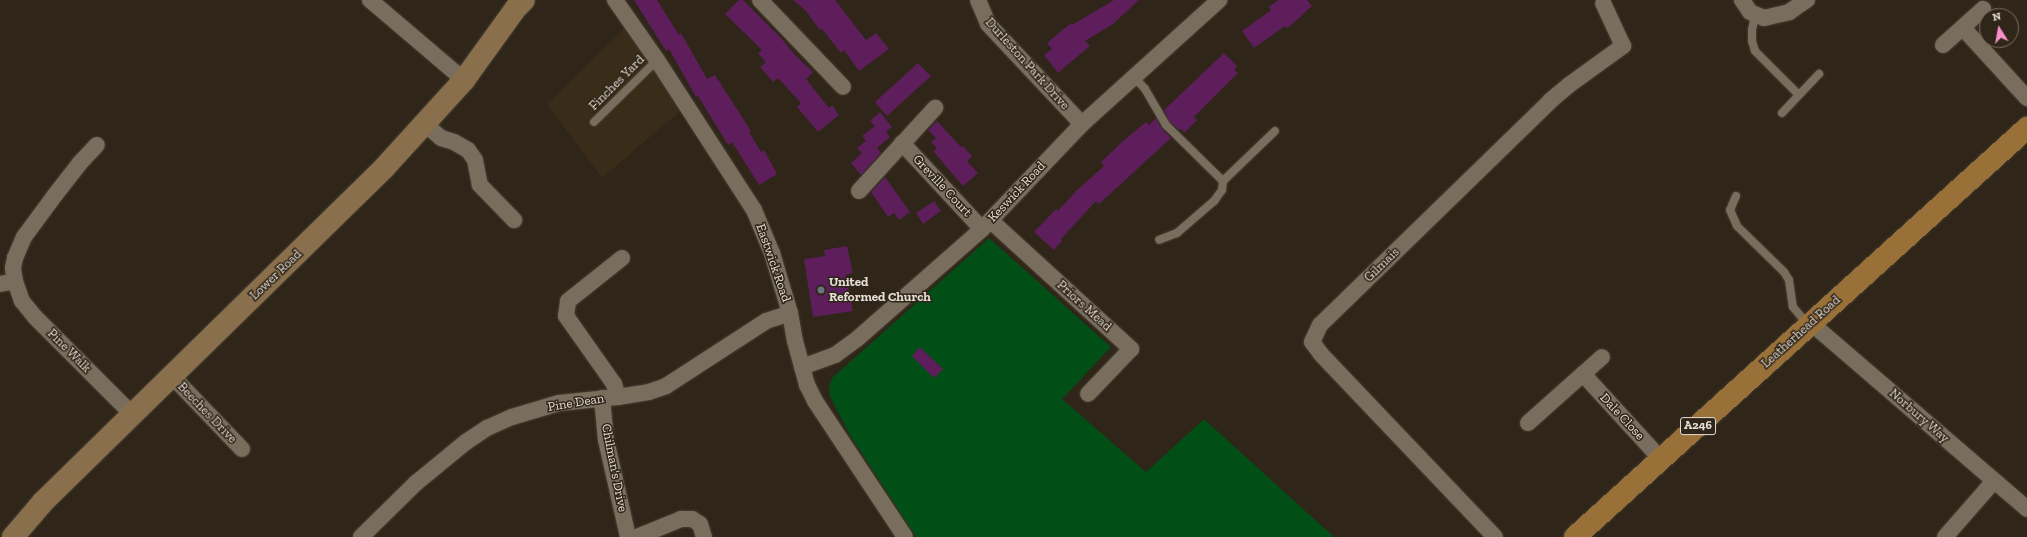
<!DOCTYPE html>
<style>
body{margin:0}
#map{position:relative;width:2027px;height:537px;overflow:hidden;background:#2f2518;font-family:"Zilla Slab",serif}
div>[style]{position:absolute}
.built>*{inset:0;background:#392c18}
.green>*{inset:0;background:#014e17}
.building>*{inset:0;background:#5d1e5b}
.roads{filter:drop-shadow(0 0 1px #484036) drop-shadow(0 0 1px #484036)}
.lane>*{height:8px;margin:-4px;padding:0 4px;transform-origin:4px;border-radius:4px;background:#796e5e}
.street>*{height:16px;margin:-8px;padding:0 8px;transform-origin:8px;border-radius:8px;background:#796e5e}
.secondary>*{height:22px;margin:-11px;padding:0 11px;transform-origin:11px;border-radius:11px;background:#896f4b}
.primary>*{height:22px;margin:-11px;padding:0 11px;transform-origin:11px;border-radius:11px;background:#997038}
.dots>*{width:11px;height:11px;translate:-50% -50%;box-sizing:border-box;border:2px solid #2f2518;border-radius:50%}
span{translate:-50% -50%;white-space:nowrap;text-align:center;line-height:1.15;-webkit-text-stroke:3px #2f2518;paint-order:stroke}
.shield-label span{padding:1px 3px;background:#2f2518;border:1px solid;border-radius:3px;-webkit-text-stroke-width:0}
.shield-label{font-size:12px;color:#e5dfd6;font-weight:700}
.street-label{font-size:13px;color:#e5dfd6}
.poi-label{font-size:13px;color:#e5dfd6;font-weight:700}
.left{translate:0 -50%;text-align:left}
.north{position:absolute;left:1979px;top:8px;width:40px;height:40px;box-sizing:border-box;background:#2f2518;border:1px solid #786f64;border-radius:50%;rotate:349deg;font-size:11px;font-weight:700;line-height:16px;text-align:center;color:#e5dfd6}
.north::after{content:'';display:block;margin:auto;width:14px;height:18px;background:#f98fc9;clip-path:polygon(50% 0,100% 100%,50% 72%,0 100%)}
</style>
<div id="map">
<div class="built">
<i style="clip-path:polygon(627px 26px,686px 106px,602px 178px,547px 104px)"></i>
</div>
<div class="green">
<i style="clip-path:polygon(989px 238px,1111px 347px,1062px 399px,1146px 472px,1204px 419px,1334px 537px,916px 537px,850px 435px,830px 397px,829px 387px,832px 378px)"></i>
</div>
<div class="building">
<i style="clip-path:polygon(634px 0,657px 0,679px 35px,681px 33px,707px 79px,715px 75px,751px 131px,749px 132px,761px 152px,764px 150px,777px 174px,759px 185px,732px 142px,728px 145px,698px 96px,696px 97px,669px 49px,666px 51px)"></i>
<i style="clip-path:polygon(739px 0,743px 0,781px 38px,796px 56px,813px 72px,806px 79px,829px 108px,832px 105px,839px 115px,818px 132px,797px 107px,801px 103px,778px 78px,773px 82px,760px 67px,766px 62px,758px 53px,762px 50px,725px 14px)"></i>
<i style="clip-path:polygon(793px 0,835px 0,866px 40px,876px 33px,889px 49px,859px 71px,844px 50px,841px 53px,822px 29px,820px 30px,805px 10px)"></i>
<i style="clip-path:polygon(1114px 0,1139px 0,1113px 24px,1085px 41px,1090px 46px,1058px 73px,1044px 55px,1052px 49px,1047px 43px,1071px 23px,1072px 25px)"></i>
<i style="clip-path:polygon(1278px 0,1307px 0,1312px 6px,1288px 28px,1285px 26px,1254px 48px,1242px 31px,1271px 10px,1269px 7px)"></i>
<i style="clip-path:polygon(1224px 53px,1237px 66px,1234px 70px,1238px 73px,1194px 117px,1197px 120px,1184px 133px,1181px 129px,1179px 130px,1170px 122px,1164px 110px)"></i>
<i style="clip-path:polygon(918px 63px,931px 76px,887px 116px,875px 102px)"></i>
<i style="clip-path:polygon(880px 112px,892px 127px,886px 132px,890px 137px,877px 148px,881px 153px,861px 175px,851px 163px,862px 153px,857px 148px,866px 141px,862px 136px,875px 126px,870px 121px)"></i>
<i style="clip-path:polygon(1156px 118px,1162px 129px,1171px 138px,1099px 204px,1096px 201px,1061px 239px,1062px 241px,1054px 250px,1034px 232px,1056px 209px,1058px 211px,1077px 190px,1104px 166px,1101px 162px,1122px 142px,1146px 122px,1149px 125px)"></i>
<i style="clip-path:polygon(937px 121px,961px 147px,963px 146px,972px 156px,967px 161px,978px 173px,963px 186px,933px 151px,937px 148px,931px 142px,936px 138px,928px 130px)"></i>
<i style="clip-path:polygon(885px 177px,910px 212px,899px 220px,894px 213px,888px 217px,871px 192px)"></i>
<i style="clip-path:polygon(934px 201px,941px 211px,923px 224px,916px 213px)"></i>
<i style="clip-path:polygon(847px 246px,853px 273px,846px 275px,853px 311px,813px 317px,804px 259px,825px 256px,824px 250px)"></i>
<i style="clip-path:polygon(920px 347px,943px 369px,934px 378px,912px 356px)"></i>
</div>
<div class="roads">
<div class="lane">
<i style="left:1755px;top:15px;width:15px;rotate:101deg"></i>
<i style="left:1752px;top:30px;width:11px;rotate:90deg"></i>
<i style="left:1752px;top:41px;width:10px;rotate:73deg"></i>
<i style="left:1755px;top:51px;width:62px;rotate:45deg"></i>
<i style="left:1134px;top:77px;width:16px;rotate:47deg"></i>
<i style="left:1145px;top:89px;width:42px;rotate:59.7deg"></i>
<i style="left:1166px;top:125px;width:80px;rotate:44.5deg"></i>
<i style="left:1223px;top:181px;width:9px;rotate:96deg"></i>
<i style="left:1222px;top:190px;width:14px;rotate:126deg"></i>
<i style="left:1214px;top:201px;width:49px;rotate:139.1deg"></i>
<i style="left:1177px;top:233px;width:19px;rotate:159deg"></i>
<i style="left:1782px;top:113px;width:54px;rotate:-46.5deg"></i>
<i style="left:594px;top:122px;width:88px;rotate:-44.5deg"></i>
<i style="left:1223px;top:181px;width:72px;rotate:-43.9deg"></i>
<i style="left:1736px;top:196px;width:15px;rotate:113deg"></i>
<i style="left:1730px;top:210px;width:17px;rotate:66deg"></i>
<i style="left:1737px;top:226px;width:66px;rotate:44.4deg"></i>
<i style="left:1784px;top:272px;width:9px;rotate:58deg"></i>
<i style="left:1789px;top:280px;width:27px;rotate:82deg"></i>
<i style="left:1793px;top:307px;width:23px;rotate:50deg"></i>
</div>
<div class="street">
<i style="left:370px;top:0;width:123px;rotate:40.4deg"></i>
<i style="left:615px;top:0;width:73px;rotate:55deg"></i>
<i style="left:657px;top:60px;width:179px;rotate:57.1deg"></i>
<i style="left:754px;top:210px;width:47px;rotate:67.3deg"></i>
<i style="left:772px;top:253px;width:63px;rotate:73.3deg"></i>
<i style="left:790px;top:313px;width:28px;rotate:80deg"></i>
<i style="left:795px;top:341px;width:46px;rotate:74.7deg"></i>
<i style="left:807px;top:385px;width:18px;rotate:63deg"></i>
<i style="left:815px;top:401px;width:163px;rotate:56.5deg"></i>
<i style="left:760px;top:0;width:120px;rotate:46.3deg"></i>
<i style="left:978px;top:0;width:26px;rotate:67deg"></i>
<i style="left:988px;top:24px;width:137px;rotate:46.8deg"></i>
<i style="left:1742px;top:0;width:14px;rotate:56deg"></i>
<i style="left:1750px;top:12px;width:15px;rotate:23deg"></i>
<i style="left:1764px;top:18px;width:26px;rotate:-13deg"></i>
<i style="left:1789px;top:12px;width:22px;rotate:-34deg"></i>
<i style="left:1963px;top:28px;width:95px;rotate:47.6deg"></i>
<i style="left:1943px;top:45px;width:54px;rotate:-42deg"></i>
<i style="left:425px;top:124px;width:21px;rotate:41deg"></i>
<i style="left:441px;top:138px;width:14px;rotate:17deg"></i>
<i style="left:454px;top:142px;width:16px;rotate:30deg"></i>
<i style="left:468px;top:150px;width:12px;rotate:55deg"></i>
<i style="left:475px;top:160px;width:25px;rotate:79deg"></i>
<i style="left:480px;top:185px;width:49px;rotate:45.8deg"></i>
<i style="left:902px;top:143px;width:117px;rotate:47.1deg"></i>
<i style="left:859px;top:191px;width:113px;rotate:-47.5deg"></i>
<i style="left:991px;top:221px;width:190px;rotate:42.4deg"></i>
<i style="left:1131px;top:349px;width:62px;rotate:133.7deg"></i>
<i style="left:15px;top:281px;width:21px;rotate:71deg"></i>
<i style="left:22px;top:301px;width:21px;rotate:51deg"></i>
<i style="left:35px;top:317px;width:139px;rotate:45deg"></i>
<i style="left:0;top:284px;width:15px;rotate:-11deg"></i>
<i style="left:15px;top:281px;width:13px;rotate:-99deg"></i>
<i style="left:13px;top:268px;width:10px;rotate:-79deg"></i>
<i style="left:15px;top:258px;width:23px;rotate:-67deg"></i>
<i style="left:24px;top:237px;width:52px;rotate:-53.6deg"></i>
<i style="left:55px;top:195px;width:39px;rotate:-52deg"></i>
<i style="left:79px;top:164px;width:26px;rotate:-47deg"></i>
<i style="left:1811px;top:323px;width:285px;rotate:40.7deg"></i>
<i style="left:802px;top:367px;width:35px;rotate:-20deg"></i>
<i style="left:835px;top:355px;width:27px;rotate:-36deg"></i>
<i style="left:857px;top:339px;width:167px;rotate:-41.3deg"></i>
<i style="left:982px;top:229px;width:145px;rotate:-46.4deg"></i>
<i style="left:1082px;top:124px;width:185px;rotate:-42.1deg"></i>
<i style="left:1583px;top:374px;width:115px;rotate:47.5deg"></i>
<i style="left:172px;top:376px;width:101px;rotate:46.2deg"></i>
<i style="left:618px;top:397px;width:14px;rotate:-107deg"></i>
<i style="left:614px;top:384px;width:83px;rotate:-125.2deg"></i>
<i style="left:566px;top:316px;width:15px;rotate:-82deg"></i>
<i style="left:568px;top:301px;width:69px;rotate:-38.5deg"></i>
<i style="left:602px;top:398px;width:42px;rotate:84.6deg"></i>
<i style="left:606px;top:440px;width:99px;rotate:77.2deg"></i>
<i style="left:1528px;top:423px;width:99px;rotate:-41.7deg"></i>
<i style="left:361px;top:537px;width:77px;rotate:-44.5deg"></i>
<i style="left:416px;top:483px;width:65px;rotate:-39.4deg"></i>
<i style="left:466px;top:442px;width:25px;rotate:-34deg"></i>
<i style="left:487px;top:428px;width:27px;rotate:-24deg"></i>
<i style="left:512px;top:417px;width:49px;rotate:-16.6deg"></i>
<i style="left:559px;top:403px;width:59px;rotate:-5.8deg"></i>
<i style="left:618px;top:397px;width:31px;rotate:-9deg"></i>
<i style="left:649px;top:392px;width:18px;rotate:-19deg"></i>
<i style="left:666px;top:386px;width:119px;rotate:-33deg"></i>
<i style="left:766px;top:321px;width:25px;rotate:-18deg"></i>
<i style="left:637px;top:537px;width:48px;rotate:-22.2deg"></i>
<i style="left:681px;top:519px;width:11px"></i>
<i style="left:692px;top:519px;width:9px;rotate:32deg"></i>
<i style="left:700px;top:524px;width:14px;rotate:73deg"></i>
<i style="left:1495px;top:537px;width:253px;rotate:-133.6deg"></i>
<i style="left:1321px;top:354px;width:15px;rotate:-127deg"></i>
<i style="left:1312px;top:342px;width:19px;rotate:-65deg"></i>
<i style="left:1320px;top:325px;width:321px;rotate:-44.2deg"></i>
<i style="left:1550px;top:101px;width:25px;rotate:-40deg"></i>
<i style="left:1569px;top:85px;width:67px;rotate:-35.8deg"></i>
<i style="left:1623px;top:46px;width:47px;rotate:-114.9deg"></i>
<i style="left:1945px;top:537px;width:74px;rotate:-48.8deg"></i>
</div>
<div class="secondary">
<i style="left:13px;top:537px;width:46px;rotate:-49.4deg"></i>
<i style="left:43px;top:502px;width:477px;rotate:-44.4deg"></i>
<i style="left:384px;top:168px;width:119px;rotate:-47.7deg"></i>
<i style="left:464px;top:80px;width:89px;rotate:-54.2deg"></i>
<i style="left:516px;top:8px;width:11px;rotate:-45deg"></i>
</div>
<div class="primary">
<i style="left:1575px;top:537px;width:610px;rotate:-42.14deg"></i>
</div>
</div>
<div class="dots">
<i style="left:821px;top:290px;background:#6b7280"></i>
</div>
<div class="shield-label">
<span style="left:1698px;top:426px">A246</span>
</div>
<div class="street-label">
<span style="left:1027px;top:64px;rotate:48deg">Durleston Park Drive</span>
<span style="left:617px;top:83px;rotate:-45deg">Finches Yard</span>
<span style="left:942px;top:186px;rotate:47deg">Greville Court</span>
<span style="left:1017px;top:192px;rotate:-47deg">Keswick Road</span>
<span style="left:773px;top:263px;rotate:71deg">Eastwick Road</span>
<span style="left:1382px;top:265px;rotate:-44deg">Gilmais</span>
<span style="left:276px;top:275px;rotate:-44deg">Lower Road</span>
<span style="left:1084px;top:306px;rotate:42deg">Priors Mead</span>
<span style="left:1801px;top:332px;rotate:-42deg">Leatherhead Road</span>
<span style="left:69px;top:351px;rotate:45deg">Pine Walk</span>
<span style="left:576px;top:403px;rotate:-9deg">Pine Dean</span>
<span style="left:207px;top:413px;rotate:46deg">Beeches Drive</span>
<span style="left:1919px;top:416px;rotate:41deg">Norbury Way</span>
<span style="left:1622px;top:417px;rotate:47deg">Dale Close</span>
<span style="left:614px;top:468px;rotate:79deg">Chilman's Drive</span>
</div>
<div class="poi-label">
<span class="left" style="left:829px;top:290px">United<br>Reformed Church</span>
</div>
<div class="north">N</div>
</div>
